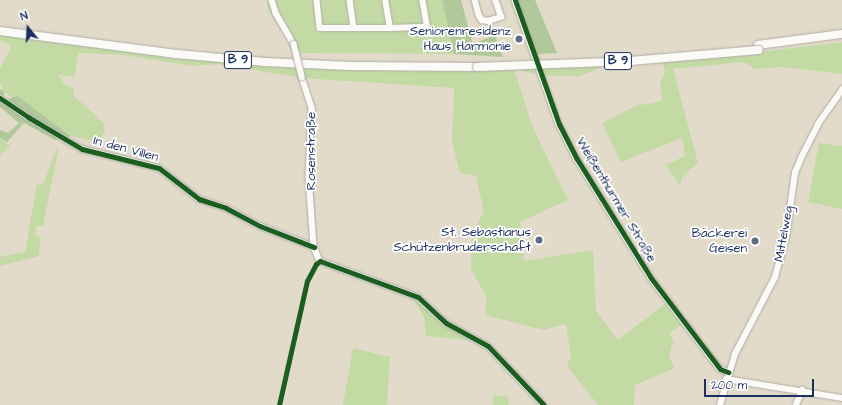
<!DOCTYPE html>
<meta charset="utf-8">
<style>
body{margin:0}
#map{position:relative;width:842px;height:405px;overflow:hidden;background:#e3dbc9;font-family:"Architects Daughter",sans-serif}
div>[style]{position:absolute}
.green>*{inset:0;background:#c3daa5}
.forest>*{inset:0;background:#b0c89a}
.roads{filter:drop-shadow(0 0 1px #b0ada7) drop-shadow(0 0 1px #b0ada7)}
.minor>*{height:5.5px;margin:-2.75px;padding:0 2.75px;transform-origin:2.75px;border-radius:2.75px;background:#fbfaf7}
.highway>*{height:8px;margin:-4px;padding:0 4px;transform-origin:4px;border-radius:4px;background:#fbfaf7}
.bridges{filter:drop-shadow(0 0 1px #b0ada7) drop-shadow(0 0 1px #b0ada7)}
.minor-bridge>*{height:5.5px;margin:-2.75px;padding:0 2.75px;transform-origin:2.75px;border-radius:2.75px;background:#fbfaf7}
.highway-bridge>*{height:8px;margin:-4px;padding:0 4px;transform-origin:4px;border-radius:4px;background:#fbfaf7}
.cycleway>*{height:5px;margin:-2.5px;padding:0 2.5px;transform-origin:2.5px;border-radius:2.5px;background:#1b5e20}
.dots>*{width:11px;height:11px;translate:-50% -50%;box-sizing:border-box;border:2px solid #fff;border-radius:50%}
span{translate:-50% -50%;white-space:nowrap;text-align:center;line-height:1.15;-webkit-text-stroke:3.5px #fff;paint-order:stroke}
.shield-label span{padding:1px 3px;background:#fff;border:1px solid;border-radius:3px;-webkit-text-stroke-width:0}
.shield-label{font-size:12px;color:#1b2f5e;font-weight:700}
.poi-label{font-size:13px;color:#1b2f5e}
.right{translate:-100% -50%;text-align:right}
.street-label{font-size:13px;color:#1b2f5e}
.north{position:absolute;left:8px;top:8px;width:40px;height:40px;-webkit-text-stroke:3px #fff;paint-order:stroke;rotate:342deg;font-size:11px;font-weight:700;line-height:16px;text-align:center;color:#1b2f5e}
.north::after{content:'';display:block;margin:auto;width:14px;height:18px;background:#1b2f5e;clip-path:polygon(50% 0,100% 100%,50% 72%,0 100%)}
.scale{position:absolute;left:704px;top:379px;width:110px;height:18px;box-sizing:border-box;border:2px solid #1b2f5e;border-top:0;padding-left:5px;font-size:12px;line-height:14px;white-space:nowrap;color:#1b2f5e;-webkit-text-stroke:3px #fff;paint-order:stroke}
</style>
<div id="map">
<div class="green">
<i style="clip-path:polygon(267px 0,442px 0,454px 54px,292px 53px,288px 38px,268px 10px)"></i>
<i style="clip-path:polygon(0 32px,175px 59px,347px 68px,601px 66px,594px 71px,579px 76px,546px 76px,514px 69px,533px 128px,568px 200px,520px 222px,524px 261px,593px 250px,596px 311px,618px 340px,665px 304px,682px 325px,669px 333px,674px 343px,672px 344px,669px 357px,675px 368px,635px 385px,634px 405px,598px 405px,567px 366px,571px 356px,566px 324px,543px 330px,485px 315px,487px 297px,471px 270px,472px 232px,484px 212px,476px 176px,460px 173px,452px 141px,454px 88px,301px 78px,219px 64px,193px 66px,123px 55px,78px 53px,75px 77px,58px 75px,66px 86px,74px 88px,73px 95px,104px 123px,105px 130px,100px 142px,70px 136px,18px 96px,12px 97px,1px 90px,3px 86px,0 84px,0 68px,10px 50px,10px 44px,0 41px)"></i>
<i style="clip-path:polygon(842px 42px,842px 74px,782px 67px,755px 69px,743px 62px,673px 69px,698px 163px,682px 177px,680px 186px,666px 165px,685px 156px,682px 138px,621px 162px,602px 123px,635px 106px,662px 101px,660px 83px,665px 71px,662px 60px,759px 52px)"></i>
<i style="clip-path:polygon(0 138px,10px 146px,0 156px)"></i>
<i style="clip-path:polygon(819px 143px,842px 146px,842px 209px,808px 202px)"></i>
<i style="clip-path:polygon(59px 147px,43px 226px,37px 226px,35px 236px,41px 237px,39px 256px,0 266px,0 257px,25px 252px,37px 184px,43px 185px,56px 150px)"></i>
<i style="clip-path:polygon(412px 297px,418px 299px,446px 324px,478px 341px,426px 336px,424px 317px)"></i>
<i style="clip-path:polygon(353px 348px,390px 357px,387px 405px,343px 405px)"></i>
<i style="clip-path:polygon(493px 396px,507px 396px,509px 405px,493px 405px)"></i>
</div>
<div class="forest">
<i style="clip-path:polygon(442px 0,461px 0,473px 44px,495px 35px,503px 57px,454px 54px)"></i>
<i style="clip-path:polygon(518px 0,535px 0,557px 53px,536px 54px)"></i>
<i style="clip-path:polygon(0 89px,5px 93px,2px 97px,8px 101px,12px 97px,18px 96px,70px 136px,55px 140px,24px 123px,7px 142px,0 138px,0 130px,8px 133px,19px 123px,0 107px)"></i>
</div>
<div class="roads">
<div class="minor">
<i style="left:272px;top:0;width:14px;rotate:73deg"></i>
<i style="left:276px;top:13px;width:36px;rotate:60deg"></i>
<i style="left:317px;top:0;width:28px;rotate:84deg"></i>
<i style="left:320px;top:28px;width:70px"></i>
<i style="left:390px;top:28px;width:28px;rotate:-100deg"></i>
<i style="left:350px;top:0;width:28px;rotate:82deg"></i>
<i style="left:475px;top:0;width:16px;rotate:75deg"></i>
<i style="left:479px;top:15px;width:6px;rotate:59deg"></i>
<i style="left:482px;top:20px;width:6px;rotate:9deg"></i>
<i style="left:488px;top:21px;width:14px;rotate:-17deg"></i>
<i style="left:501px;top:17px;width:18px;rotate:-109deg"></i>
<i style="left:515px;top:0;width:132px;rotate:70.5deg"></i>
<i style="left:559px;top:124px;width:39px;rotate:63deg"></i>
<i style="left:577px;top:159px;width:140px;rotate:58.1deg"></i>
<i style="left:651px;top:278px;width:114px;rotate:52.8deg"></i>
<i style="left:720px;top:369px;width:9px;rotate:21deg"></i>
<i style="left:390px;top:28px;width:37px;rotate:-2deg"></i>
<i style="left:427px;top:27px;width:27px;rotate:-100deg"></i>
<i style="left:302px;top:77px;width:33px;rotate:72deg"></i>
<i style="left:312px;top:108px;width:69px;rotate:92.5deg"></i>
<i style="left:309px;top:177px;width:70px;rotate:85.9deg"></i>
<i style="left:314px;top:247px;width:15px;rotate:67deg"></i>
<i style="left:320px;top:261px;width:104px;rotate:20.2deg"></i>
<i style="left:418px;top:297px;width:38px;rotate:43deg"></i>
<i style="left:446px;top:323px;width:48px;rotate:28.7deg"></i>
<i style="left:488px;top:346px;width:81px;rotate:46.5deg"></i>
<i style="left:0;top:98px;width:34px;rotate:34deg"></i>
<i style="left:28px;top:117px;width:63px;rotate:30.7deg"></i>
<i style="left:82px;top:149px;width:79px;rotate:13.9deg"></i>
<i style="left:159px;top:168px;width:51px;rotate:37.8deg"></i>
<i style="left:199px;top:199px;width:28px;rotate:18deg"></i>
<i style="left:226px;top:208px;width:38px;rotate:28deg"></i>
<i style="left:260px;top:226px;width:58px;rotate:21.3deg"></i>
<i style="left:726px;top:379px;width:118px;rotate:9.3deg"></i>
<i style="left:720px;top:405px;width:53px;rotate:-73.6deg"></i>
<i style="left:735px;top:354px;width:87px;rotate:-62.5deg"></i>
<i style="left:775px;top:277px;width:41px;rotate:-74.6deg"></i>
<i style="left:786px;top:237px;width:65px;rotate:-82deg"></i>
<i style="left:795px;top:173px;width:16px;rotate:-68deg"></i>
<i style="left:801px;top:158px;width:38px;rotate:-63deg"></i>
<i style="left:818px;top:124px;width:42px;rotate:-54.8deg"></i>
<i style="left:796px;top:405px;width:16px;rotate:-68deg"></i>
</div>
<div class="highway">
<i style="left:0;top:31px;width:178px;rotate:7.4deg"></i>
<i style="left:177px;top:54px;width:88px;rotate:5.2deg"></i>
<i style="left:265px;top:62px;width:85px;rotate:2.7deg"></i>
<i style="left:350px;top:66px;width:127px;rotate:0.5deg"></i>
<i style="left:758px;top:45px;width:85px;rotate:-7.5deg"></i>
</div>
</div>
<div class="bridges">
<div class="minor-bridge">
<i style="left:294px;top:44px;width:34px;rotate:76deg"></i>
</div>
<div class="highway-bridge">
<i style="left:477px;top:67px;width:153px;rotate:-2.2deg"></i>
<i style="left:630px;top:61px;width:129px;rotate:-4.9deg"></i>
</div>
</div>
<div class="cycleway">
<i style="left:515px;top:0;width:132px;rotate:70.5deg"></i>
<i style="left:559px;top:124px;width:39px;rotate:63deg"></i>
<i style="left:577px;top:159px;width:140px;rotate:58.1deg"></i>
<i style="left:651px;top:278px;width:114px;rotate:52.8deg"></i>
<i style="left:720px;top:369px;width:9px;rotate:21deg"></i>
<i style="left:0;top:98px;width:34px;rotate:34deg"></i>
<i style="left:28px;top:117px;width:63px;rotate:30.7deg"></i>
<i style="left:82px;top:149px;width:79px;rotate:13.9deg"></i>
<i style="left:159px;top:168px;width:51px;rotate:37.8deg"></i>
<i style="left:199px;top:199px;width:28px;rotate:18deg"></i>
<i style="left:226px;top:208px;width:38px;rotate:28deg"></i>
<i style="left:260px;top:226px;width:58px;rotate:21.3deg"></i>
<i style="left:279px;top:405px;width:127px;rotate:-77.3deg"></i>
<i style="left:307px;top:281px;width:19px;rotate:-62deg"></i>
<i style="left:316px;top:264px;width:5px;rotate:-37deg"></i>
<i style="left:320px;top:261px;width:104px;rotate:20.2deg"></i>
<i style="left:418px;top:297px;width:38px;rotate:43deg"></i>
<i style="left:446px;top:323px;width:48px;rotate:28.7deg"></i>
<i style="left:488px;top:346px;width:81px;rotate:46.5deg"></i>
</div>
<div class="dots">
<i style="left:519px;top:39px;background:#616b83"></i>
<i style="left:539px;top:240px;background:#616b83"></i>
<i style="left:755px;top:241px;background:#616b83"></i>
</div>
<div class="shield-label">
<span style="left:238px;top:60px">B 9</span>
<span style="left:618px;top:61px">B 9</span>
</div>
<div class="poi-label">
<span class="right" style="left:511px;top:39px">Seniorenresidenz<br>Haus Harmonie</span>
<span class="right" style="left:531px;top:240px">St. Sebastianus<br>Schützenbruderschaft</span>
<span class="right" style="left:747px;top:241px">Bäckerei<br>Geisen</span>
</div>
<div class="street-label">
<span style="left:126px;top:149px;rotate:15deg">In den Villen</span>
<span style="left:311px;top:151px;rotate:-90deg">Rosenstraße</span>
<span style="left:616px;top:200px;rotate:59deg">Weißenthurmer Straße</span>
<span style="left:784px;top:234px;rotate:-80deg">Mittelweg</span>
</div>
<div class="north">N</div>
<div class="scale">200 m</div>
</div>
